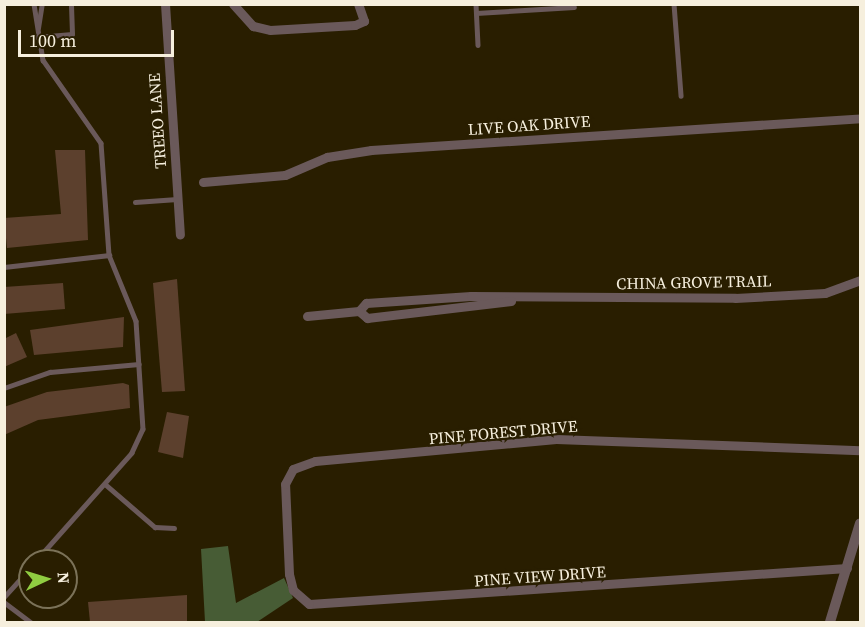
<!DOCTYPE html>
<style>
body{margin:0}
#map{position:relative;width:865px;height:627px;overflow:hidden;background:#291e00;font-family:"Source Serif 4",serif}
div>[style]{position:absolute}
.forest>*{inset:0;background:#475c35}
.building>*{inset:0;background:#5c402d}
.service>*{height:4.5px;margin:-2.25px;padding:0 2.25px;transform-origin:2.25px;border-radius:2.25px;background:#6a595a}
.minor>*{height:9px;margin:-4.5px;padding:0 4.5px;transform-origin:4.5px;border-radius:4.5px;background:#6a595a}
.tertiary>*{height:10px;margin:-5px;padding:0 5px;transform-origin:5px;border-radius:5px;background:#6a595a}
span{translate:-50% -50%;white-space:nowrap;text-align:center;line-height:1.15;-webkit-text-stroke:4.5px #291e00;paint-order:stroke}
.street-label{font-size:16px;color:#f6efdd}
.frame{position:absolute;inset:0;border:6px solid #f6efdd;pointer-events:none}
.north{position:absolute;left:18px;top:549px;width:60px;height:60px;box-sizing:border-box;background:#291e00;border:2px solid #7b7258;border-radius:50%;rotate:86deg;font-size:16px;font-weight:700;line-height:24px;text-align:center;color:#f6efdd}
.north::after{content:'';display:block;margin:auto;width:21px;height:27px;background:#90cd41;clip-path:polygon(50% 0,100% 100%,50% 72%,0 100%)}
.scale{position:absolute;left:18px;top:30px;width:156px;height:27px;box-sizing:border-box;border:3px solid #f6efdd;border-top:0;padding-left:8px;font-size:18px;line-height:21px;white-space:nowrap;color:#f6efdd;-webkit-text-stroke:4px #291e00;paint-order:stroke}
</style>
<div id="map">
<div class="forest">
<i style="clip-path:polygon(228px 546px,236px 603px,284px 578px,293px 598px,257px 622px,205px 622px,201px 549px)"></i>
</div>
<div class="building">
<i style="clip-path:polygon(55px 150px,85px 150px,88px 240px,7px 248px,4px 218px,61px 214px)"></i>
<i style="clip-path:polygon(177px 279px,185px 391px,162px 392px,153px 283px)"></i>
<i style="clip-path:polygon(63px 283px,65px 309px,4px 314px,4px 287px)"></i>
<i style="clip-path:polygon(124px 317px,123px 347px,34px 355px,30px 330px)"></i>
<i style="clip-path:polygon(16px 333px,27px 357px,4px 367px,4px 339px)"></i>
<i style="clip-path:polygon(123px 383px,129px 385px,130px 408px,38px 420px,4px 435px,4px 407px,47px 392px)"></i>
<i style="clip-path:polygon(167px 412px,189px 416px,183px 458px,158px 452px)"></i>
<i style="clip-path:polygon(187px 595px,187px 622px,90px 622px,88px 602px)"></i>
</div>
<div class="service">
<i style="left:34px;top:4px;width:57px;rotate:80.9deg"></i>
<i style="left:43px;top:60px;width:101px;rotate:55.1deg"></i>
<i style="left:101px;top:143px;width:112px;rotate:85.9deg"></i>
<i style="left:109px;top:255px;width:71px;rotate:67.8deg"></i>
<i style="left:136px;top:321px;width:108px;rotate:86.3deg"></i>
<i style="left:143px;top:429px;width:26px;rotate:115deg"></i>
<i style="left:132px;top:453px;width:144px;rotate:131.6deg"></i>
<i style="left:476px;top:4px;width:41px;rotate:87.2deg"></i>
<i style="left:674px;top:4px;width:92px;rotate:85.6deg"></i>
<i style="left:476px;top:13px;width:98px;rotate:-3.5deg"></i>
<i style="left:38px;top:28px;width:24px;rotate:-81deg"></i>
<i style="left:37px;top:37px;width:35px;rotate:-5deg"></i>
<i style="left:72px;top:34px;width:30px;rotate:-92deg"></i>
<i style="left:135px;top:202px;width:42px;rotate:-4.1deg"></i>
<i style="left:4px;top:267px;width:106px;rotate:-6.5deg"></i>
<i style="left:4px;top:388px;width:49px;rotate:-19.2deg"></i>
<i style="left:50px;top:372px;width:89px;rotate:-5.1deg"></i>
<i style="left:105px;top:484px;width:66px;rotate:40.7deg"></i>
<i style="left:155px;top:527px;width:19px;rotate:3deg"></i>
<i style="left:4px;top:597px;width:39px;rotate:-48deg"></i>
<i style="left:4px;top:602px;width:34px;rotate:37deg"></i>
</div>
<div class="minor">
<i style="left:165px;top:4px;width:231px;rotate:86.3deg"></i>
<i style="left:233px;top:4px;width:30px;rotate:48deg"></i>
<i style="left:253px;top:26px;width:17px;rotate:13deg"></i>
<i style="left:270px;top:30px;width:85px;rotate:-3.4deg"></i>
<i style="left:355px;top:25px;width:10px;rotate:-24deg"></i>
<i style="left:364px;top:21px;width:18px;rotate:-109deg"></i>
<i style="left:203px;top:182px;width:82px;rotate:-4.9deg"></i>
<i style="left:285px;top:175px;width:46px;rotate:-23.2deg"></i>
<i style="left:327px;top:157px;width:45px;rotate:-9deg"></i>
<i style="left:371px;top:150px;width:490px;rotate:-3.7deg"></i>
<i style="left:359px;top:311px;width:11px;rotate:-49deg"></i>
<i style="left:366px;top:303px;width:105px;rotate:-3.8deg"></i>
<i style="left:471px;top:296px;width:264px;rotate:0.4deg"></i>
<i style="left:735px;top:298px;width:90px;rotate:-3.2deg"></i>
<i style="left:825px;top:293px;width:37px;rotate:-20deg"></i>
<i style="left:307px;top:316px;width:52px;rotate:-5.5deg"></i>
<i style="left:359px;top:311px;width:11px;rotate:41deg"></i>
<i style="left:367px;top:318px;width:145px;rotate:-6.7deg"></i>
<i style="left:847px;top:568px;width:539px;rotate:176.17deg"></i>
<i style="left:309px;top:604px;width:21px;rotate:-139deg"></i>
<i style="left:293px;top:590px;width:16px;rotate:-104deg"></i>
<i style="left:289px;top:574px;width:90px;rotate:-92.5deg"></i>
<i style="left:285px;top:484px;width:17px;rotate:-62deg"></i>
<i style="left:293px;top:469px;width:23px;rotate:-20deg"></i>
<i style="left:315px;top:461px;width:242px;rotate:-5.2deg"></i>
<i style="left:556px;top:439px;width:304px;rotate:2.1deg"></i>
</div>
<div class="tertiary">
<i style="left:830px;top:622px;width:103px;rotate:-73.1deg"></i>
</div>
<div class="street-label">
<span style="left:157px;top:121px;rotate:-94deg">TREEO LANE</span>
<span style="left:529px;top:125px;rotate:-4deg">LIVE OAK DRIVE</span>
<span style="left:694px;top:282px;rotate:-1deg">CHINA GROVE TRAIL</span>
<span style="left:503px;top:432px;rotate:-5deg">PINE FOREST DRIVE</span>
<span style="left:540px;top:576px;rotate:-4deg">PINE VIEW DRIVE</span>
</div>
<div class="frame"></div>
<div class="north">N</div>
<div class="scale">100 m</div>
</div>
